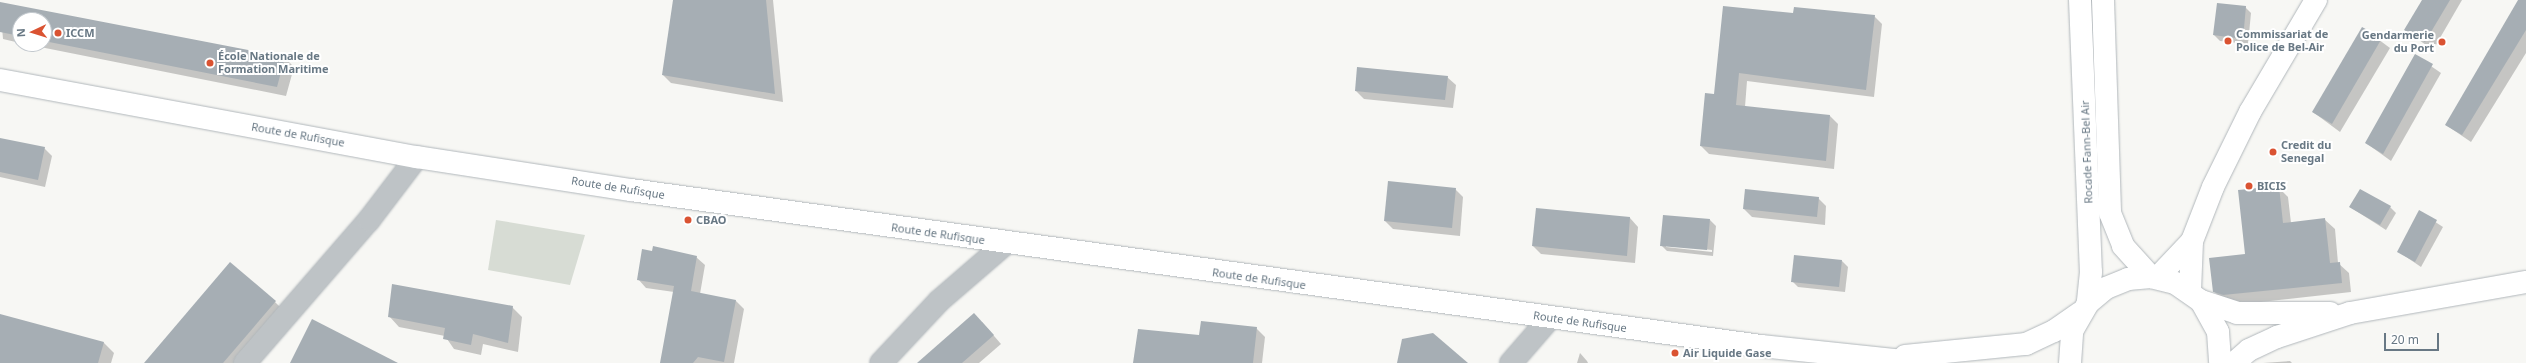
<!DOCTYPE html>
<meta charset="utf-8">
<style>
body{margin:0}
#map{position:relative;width:2526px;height:363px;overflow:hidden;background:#f7f7f4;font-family:"Noto Sans",sans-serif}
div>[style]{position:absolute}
.green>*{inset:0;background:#d7dcd4}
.shadow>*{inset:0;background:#0003}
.building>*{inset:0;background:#a6aeb4}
.roads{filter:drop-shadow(0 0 1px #b1b7bb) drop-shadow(0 0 1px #b1b7bb)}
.street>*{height:22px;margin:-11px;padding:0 11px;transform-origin:11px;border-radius:11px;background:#bec3c6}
.secondary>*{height:22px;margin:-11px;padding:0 11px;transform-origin:11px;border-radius:11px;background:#fff}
.dots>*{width:11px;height:11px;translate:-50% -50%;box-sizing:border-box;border:2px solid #fff;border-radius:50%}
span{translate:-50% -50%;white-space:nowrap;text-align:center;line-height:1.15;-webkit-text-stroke:4px #fff;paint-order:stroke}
.poi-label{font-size:11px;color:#687884;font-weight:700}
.left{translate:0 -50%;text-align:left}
.right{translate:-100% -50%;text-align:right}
.street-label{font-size:11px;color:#687884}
.north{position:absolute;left:12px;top:12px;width:40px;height:40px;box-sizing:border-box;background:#fff;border:1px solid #c3c9ce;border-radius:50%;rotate:266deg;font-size:11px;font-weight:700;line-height:16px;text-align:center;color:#687884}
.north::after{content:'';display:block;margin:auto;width:14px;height:18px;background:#da5332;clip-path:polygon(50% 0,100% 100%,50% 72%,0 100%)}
.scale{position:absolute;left:2384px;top:333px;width:55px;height:18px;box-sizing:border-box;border:2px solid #687884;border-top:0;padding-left:5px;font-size:12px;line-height:14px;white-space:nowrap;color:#687884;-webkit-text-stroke:3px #fff;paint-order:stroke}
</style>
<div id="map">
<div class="green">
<i style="clip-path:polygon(496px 220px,585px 235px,570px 285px,488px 270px)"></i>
</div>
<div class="shadow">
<i style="clip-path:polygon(674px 0,773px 0,783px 102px,671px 83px,663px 75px)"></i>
<i style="clip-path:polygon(2423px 0,2462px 0,2433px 50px,2405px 30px)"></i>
<i style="clip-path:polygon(2521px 0,2526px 0,2526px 53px,2471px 142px,2446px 125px)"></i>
<i style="clip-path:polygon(0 3px,285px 58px,294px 67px,286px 96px,25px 44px,44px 44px,44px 20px,20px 20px,20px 43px,3px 39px)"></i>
<i style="clip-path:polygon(2245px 7px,2251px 13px,2248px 44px,2220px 41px,2214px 35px)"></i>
<i style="clip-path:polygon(1794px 14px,1874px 16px,1882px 24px,1874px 97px,1747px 81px,1745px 107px,1830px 116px,1838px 124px,1834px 169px,1709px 154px,1701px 146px,1715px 95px)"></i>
<i style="clip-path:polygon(2363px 28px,2390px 48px,2340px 132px,2313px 112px)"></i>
<i style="clip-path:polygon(2415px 55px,2441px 73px,2391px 161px,2366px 143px)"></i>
<i style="clip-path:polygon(1447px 77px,1456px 85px,1453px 108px,1364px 99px,1356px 91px)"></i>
<i style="clip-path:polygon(0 141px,44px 148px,52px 156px,45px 187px,0 177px)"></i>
<i style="clip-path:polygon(2278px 187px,2288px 197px,2291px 223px,2324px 219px,2335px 229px,2338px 263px,2349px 273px,2351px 292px,2234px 305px,2224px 302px,2214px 291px,2246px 255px)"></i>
<i style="clip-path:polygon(1455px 189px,1463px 197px,1460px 236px,1393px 229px,1385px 221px)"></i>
<i style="clip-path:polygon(1818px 198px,1826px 206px,1825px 225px,1752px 217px,1744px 209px)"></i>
<i style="clip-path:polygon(2350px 207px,2390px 207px,2396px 213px,2386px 230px)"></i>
<i style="clip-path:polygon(1537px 209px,1630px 218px,1638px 227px,1635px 263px,1541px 254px,1533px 246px)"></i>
<i style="clip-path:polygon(2420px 212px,2443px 227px,2421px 267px,2399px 252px)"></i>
<i style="clip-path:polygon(evenodd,1710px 220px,1716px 226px,1713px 256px,1667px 251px,1661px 245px,1710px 220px,1666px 245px,1712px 250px,1712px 252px,1666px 247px,1666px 245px)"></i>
<i style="clip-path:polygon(696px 257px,705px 265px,700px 294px,736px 301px,744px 309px,734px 363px,661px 363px,674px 292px,646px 288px,638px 279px)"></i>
<i style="clip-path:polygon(1842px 261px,1848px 267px,1845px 292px,1798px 287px,1792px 281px)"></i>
<i style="clip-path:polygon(275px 302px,285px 312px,242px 363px,145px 363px)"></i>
<i style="clip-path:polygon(512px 307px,522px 317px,518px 352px,483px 344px,481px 355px,454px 349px,445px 336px,399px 327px,389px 316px)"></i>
<i style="clip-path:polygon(0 315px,104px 343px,114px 353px,111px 363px,0 363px)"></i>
<i style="clip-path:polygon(982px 322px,1001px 344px,979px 363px,919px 363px)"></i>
<i style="clip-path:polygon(1256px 328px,1265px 337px,1262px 363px,1134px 363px,1200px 336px)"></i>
<i style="clip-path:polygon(1580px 353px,1587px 361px,1588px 363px,1577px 363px)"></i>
<i style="clip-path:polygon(2290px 361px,2292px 363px,2263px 363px)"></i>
</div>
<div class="building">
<i style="clip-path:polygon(673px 0,766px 0,775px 94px,662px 75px)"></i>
<i style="clip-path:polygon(2422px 0,2450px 0,2425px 42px,2404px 30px)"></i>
<i style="clip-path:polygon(2518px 0,2526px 0,2526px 30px,2462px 135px,2445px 125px)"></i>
<i style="clip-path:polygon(0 2px,285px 57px,277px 87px,44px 41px,44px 20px,20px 20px,20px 36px,0 32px)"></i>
<i style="clip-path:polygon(2217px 3px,2246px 6px,2243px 39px,2213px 35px)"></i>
<i style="clip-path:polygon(1723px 6px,1793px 13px,1794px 7px,1875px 15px,1866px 90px,1739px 73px,1736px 105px,1830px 115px,1826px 161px,1700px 146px,1705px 93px,1714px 94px)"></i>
<i style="clip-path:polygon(2362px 27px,2382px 38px,2332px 124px,2312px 112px)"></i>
<i style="clip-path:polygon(2415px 54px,2433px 64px,2383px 154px,2365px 143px)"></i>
<i style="clip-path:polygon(1357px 67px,1448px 76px,1445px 100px,1355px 91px)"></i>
<i style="clip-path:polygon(0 138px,45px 147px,38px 180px,0 172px)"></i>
<i style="clip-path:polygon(1388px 181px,1456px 188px,1452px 228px,1384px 221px)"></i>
<i style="clip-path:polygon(2279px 186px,2283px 223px,2325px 218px,2330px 263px,2340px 262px,2342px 283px,2223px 295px,2213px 292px,2209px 258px,2245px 254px,2238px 190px)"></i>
<i style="clip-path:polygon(1745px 189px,1819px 197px,1817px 217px,1743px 209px)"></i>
<i style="clip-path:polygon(2360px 189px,2391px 206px,2380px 225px,2349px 207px)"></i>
<i style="clip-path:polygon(1536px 208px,1630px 217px,1627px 256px,1532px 246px)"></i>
<i style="clip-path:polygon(2419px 210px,2437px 220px,2415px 262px,2397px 252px)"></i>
<i style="clip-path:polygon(1663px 215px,1710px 219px,1707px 250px,1660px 246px)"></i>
<i style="clip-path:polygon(653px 246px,697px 256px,691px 291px,736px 300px,724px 362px,698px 357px,693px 363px,660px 363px,674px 286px,637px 280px,642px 249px,652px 251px)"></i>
<i style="clip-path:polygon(1794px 255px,1842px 260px,1839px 287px,1791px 282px)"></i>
<i style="clip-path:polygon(230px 262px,276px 301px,223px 363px,144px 363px)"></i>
<i style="clip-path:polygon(392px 284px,513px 306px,508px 343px,473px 334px,471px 345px,443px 339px,445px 328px,388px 317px)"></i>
<i style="clip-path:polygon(974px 313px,994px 335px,962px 363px,917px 363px)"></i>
<i style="clip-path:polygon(0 314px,104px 342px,98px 363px,0 363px)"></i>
<i style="clip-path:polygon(312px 319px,398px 363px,290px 363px)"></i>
<i style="clip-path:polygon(1201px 321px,1257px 327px,1253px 363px,1133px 363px,1138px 329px,1199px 335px)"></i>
<i style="clip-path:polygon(1433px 333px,1468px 363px,1397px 363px,1402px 339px)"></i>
</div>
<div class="roads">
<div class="street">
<i style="left:245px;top:363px;width:189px;rotate:-49.1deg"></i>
<i style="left:369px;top:220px;width:79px;rotate:-52.7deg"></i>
<i style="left:881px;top:363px;width:85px;rotate:-46.9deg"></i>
<i style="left:939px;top:301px;width:87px;rotate:-40.8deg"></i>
<i style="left:1511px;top:363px;width:60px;rotate:-49.1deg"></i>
</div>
<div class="secondary">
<i style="left:2080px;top:0;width:272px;rotate:87.7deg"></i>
<i style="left:2091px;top:272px;width:31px;rotate:96deg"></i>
<i style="left:2103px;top:0;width:213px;rotate:88.1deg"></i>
<i style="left:2110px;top:213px;width:35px;rotate:68deg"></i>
<i style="left:2123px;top:246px;width:42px;rotate:47.9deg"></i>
<i style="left:0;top:80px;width:424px;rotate:10.5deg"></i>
<i style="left:417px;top:157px;width:217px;rotate:8.8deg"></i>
<i style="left:631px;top:190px;width:1141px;rotate:7.86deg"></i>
<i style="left:1761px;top:346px;width:162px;rotate:6deg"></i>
<i style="left:2157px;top:278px;width:51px;rotate:-46.6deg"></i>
<i style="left:2190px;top:291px;width:50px;rotate:-87.7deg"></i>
<i style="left:2192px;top:241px;width:58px;rotate:-68.7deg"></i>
<i style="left:2213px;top:187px;width:84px;rotate:-63.7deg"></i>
<i style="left:2250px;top:112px;width:130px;rotate:-59.5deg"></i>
<i style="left:2201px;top:301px;width:38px;rotate:18deg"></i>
<i style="left:2237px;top:313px;width:93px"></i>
<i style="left:1905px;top:356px;width:122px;rotate:-5.7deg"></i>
<i style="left:2026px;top:344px;width:31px;rotate:-25deg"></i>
<i style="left:2054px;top:331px;width:32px;rotate:-35deg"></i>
<i style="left:2070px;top:363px;width:32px;rotate:-86deg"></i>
<i style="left:2072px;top:331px;width:32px;rotate:-60deg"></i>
<i style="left:2088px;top:303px;width:23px;rotate:-40deg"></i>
<i style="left:2106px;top:288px;width:24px;rotate:-22deg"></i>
<i style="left:2128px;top:279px;width:23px;rotate:-5deg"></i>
<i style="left:2151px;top:277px;width:25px;rotate:14deg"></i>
<i style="left:2175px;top:283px;width:32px;rotate:35deg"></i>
<i style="left:2201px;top:301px;width:35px;rotate:61deg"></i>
<i style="left:2218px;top:332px;width:31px;rotate:86deg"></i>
<i style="left:2234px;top:363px;width:20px;rotate:-41deg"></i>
<i style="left:2249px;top:350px;width:31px;rotate:-25deg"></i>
<i style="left:2277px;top:337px;width:77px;rotate:-18.2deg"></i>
<i style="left:2350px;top:313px;width:179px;rotate:-10deg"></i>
</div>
</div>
<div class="dots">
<i style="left:58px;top:33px;background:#da5332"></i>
<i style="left:2228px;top:41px;background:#da5332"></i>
<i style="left:2442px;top:42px;background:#da5332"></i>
<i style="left:210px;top:63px;background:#da5332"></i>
<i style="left:2273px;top:152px;background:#da5332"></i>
<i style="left:2249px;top:186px;background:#da5332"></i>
<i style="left:688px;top:220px;background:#da5332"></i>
<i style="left:1675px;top:353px;background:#da5332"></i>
</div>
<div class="poi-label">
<span class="left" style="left:66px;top:33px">ICCM</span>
<span class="left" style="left:2236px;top:41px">Commissariat de<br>Police de Bel-Air</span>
<span class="right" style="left:2434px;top:42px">Gendarmerie<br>du Port</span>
<span class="left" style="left:218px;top:63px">École Nationale de<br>Formation Maritime</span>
<span class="left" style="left:2281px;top:152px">Credit du<br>Senegal</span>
<span class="left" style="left:2257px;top:186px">BICIS</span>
<span class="left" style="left:696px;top:220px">CBAO</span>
<span class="left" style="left:1683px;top:353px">Air Liquide Gase</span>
</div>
<div class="street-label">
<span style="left:298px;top:135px;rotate:10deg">Route de Rufisque</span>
<span style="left:2087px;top:152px;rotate:-92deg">Rocade Fann-Bel Air</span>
<span style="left:618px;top:188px;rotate:9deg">Route de Rufisque</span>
<span style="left:938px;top:234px;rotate:8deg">Route de Rufisque</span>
<span style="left:1259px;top:279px;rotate:8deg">Route de Rufisque</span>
<span style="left:1580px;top:322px;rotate:8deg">Route de Rufisque</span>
</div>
<div class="north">N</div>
<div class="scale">20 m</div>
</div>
